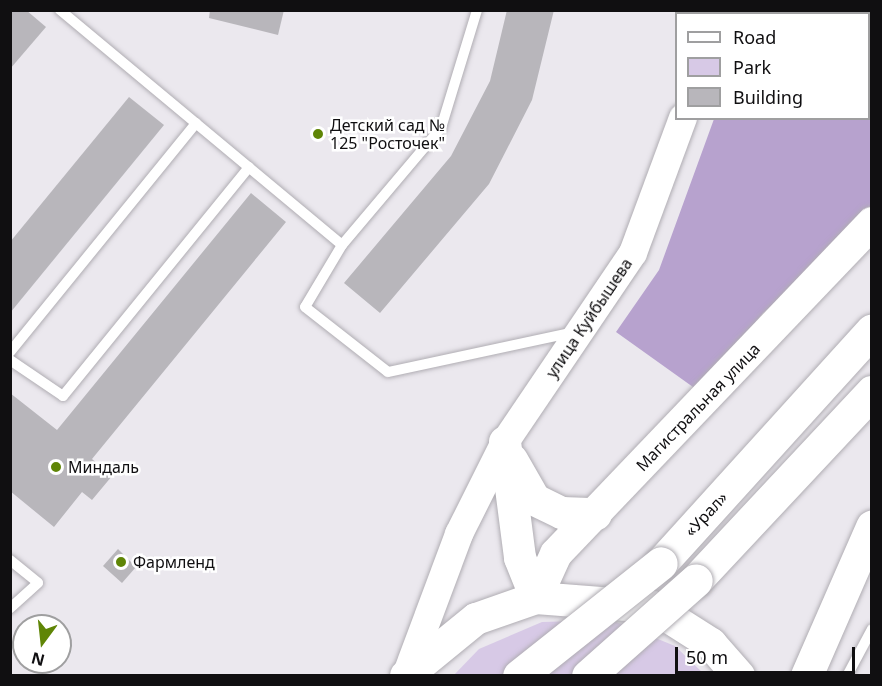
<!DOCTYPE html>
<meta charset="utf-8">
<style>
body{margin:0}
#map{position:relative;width:882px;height:686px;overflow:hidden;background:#ebe8ee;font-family:"Noto Sans",sans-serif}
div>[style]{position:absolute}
.green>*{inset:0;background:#d7c9e6}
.forest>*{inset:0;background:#b7a2ce}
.building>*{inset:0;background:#b8b6bb}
.roads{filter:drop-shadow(0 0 2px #b0adb3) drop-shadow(0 0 2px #b0adb3)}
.lane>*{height:10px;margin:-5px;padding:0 5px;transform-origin:5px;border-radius:5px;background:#fff}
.secondary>*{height:28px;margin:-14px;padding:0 14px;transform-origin:14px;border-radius:14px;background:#fff}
.primary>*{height:32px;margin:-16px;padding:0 16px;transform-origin:16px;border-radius:16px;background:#fff}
.highway>*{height:33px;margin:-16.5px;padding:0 16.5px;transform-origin:16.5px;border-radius:16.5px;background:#fff}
.bridges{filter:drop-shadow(0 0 2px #b0adb3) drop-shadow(0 0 2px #b0adb3)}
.highway-bridge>*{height:33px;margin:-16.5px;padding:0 16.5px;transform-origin:16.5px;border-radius:16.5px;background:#fff}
.dots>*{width:16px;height:16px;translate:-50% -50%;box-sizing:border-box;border:3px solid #fff;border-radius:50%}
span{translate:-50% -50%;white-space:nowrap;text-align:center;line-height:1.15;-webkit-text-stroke:5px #fff;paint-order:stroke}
.poi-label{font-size:16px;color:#100f11}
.left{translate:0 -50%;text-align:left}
.street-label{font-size:16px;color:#100f11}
.frame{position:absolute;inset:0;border:12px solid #100f11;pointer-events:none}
.legend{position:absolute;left:675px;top:12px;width:195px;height:108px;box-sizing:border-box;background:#fff;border:2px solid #9f9fa0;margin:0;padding:8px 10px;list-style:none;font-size:18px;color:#100f11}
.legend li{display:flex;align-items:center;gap:12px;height:30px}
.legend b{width:30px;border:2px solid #9f9fa0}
.north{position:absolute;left:12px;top:614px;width:60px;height:60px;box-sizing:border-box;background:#fff;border:2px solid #9f9fa0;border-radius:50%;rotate:195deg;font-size:16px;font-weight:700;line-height:24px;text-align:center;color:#100f11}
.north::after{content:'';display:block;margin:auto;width:21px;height:27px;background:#5f8506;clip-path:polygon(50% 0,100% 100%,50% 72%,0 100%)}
.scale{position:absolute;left:675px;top:647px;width:180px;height:27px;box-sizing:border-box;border:3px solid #100f11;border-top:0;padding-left:8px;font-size:18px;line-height:21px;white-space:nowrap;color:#100f11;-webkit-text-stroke:4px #fff;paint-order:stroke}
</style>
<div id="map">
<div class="green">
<i style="clip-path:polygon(611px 620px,675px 646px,705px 675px,453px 676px,479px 649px,542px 622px)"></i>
</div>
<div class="forest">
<i style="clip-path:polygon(740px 11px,871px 11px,871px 210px,825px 260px,763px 313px,700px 392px,616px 332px,659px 270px,714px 119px,868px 118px,868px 14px)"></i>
</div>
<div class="building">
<i style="clip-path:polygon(10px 10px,26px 10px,46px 27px,10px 69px)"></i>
<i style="clip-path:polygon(210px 10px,284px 10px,278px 35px,209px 18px)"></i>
<i style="clip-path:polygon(507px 10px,554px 10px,532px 100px,489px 184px,380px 313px,344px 283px,451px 156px,490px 81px)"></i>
<i style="clip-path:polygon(129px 97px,164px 125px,10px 313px,10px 242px)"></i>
<i style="clip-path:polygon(251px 193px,286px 222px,92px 459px,112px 476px,92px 500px,82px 492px,54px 527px,10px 491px,10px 393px,57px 430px)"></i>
<i style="clip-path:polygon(118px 549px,136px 567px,122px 583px,103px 566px)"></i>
</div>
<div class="roads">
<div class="lane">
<i style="left:60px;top:10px;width:367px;rotate:39.8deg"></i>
<i style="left:342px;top:245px;width:153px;rotate:-49.8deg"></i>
<i style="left:441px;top:128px;width:123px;rotate:-73deg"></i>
<i style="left:342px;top:245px;width:72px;rotate:120.8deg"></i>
<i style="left:305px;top:307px;width:105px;rotate:38.1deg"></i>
<i style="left:388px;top:372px;width:190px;rotate:-12.1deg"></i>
<i style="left:10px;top:352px;width:295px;rotate:-50.9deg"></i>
<i style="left:10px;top:360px;width:64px;rotate:34.2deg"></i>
<i style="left:63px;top:396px;width:295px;rotate:-50.9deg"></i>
<i style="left:10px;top:560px;width:36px;rotate:39deg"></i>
<i style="left:38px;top:583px;width:38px;rotate:138deg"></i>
<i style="left:847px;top:676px;width:53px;rotate:-62deg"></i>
</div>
<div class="secondary">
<i style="left:710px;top:14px;width:4px;rotate:-90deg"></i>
<i style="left:406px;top:676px;width:152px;rotate:-69.5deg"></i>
<i style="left:459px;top:534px;width:103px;rotate:-63.4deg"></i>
<i style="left:505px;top:442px;width:228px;rotate:-55.9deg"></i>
<i style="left:633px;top:253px;width:144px;rotate:-69.7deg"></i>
</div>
<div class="primary">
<i style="left:505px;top:442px;width:117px;rotate:82.6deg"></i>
<i style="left:520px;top:558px;width:43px;rotate:68.2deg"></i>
<i style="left:512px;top:460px;width:46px;rotate:60.1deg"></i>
<i style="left:535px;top:500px;width:30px;rotate:26deg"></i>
<i style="left:562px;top:513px;width:34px;rotate:2deg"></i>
<i style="left:536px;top:598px;width:48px;rotate:-65.6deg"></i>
<i style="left:556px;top:554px;width:458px;rotate:-46.3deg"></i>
<i style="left:406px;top:676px;width:90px;rotate:-39.2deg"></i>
<i style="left:476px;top:619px;width:64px;rotate:-19.3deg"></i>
<i style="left:536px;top:598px;width:117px;rotate:4.4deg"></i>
<i style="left:653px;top:607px;width:69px;rotate:32.5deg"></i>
<i style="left:711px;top:644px;width:43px;rotate:48.8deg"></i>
<i style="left:807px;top:676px;width:163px;rotate:-66.4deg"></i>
</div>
<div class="highway">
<i style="left:661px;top:563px;width:314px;rotate:-47.8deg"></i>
<i style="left:696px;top:580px;width:258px;rotate:-46.9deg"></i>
</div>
</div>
<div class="bridges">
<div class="highway-bridge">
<i style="left:519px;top:676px;width:181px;rotate:-38.5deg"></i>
<i style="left:588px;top:676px;width:144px;rotate:-41.6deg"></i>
</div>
</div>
<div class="dots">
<i style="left:318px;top:134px;background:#5f8506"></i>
<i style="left:56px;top:467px;background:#5f8506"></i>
<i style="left:121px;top:562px;background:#5f8506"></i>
</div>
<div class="poi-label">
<span class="left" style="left:330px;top:134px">Детский сад №<br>125 "Росточек"</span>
<span class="left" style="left:68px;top:467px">Миндаль</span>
<span class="left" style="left:133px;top:562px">Фармленд</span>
</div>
<div class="street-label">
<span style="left:589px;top:318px;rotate:-56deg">улица Куйбышева</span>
<span style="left:698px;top:407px;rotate:-46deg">Магистральная улица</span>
<span style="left:706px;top:514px;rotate:-47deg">«Урал»</span>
</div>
<div class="frame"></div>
<ul class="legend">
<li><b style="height:8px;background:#fff"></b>Road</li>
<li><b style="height:16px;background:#d7c9e6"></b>Park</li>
<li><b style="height:16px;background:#b8b6bb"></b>Building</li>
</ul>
<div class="north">N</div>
<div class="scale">50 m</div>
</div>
